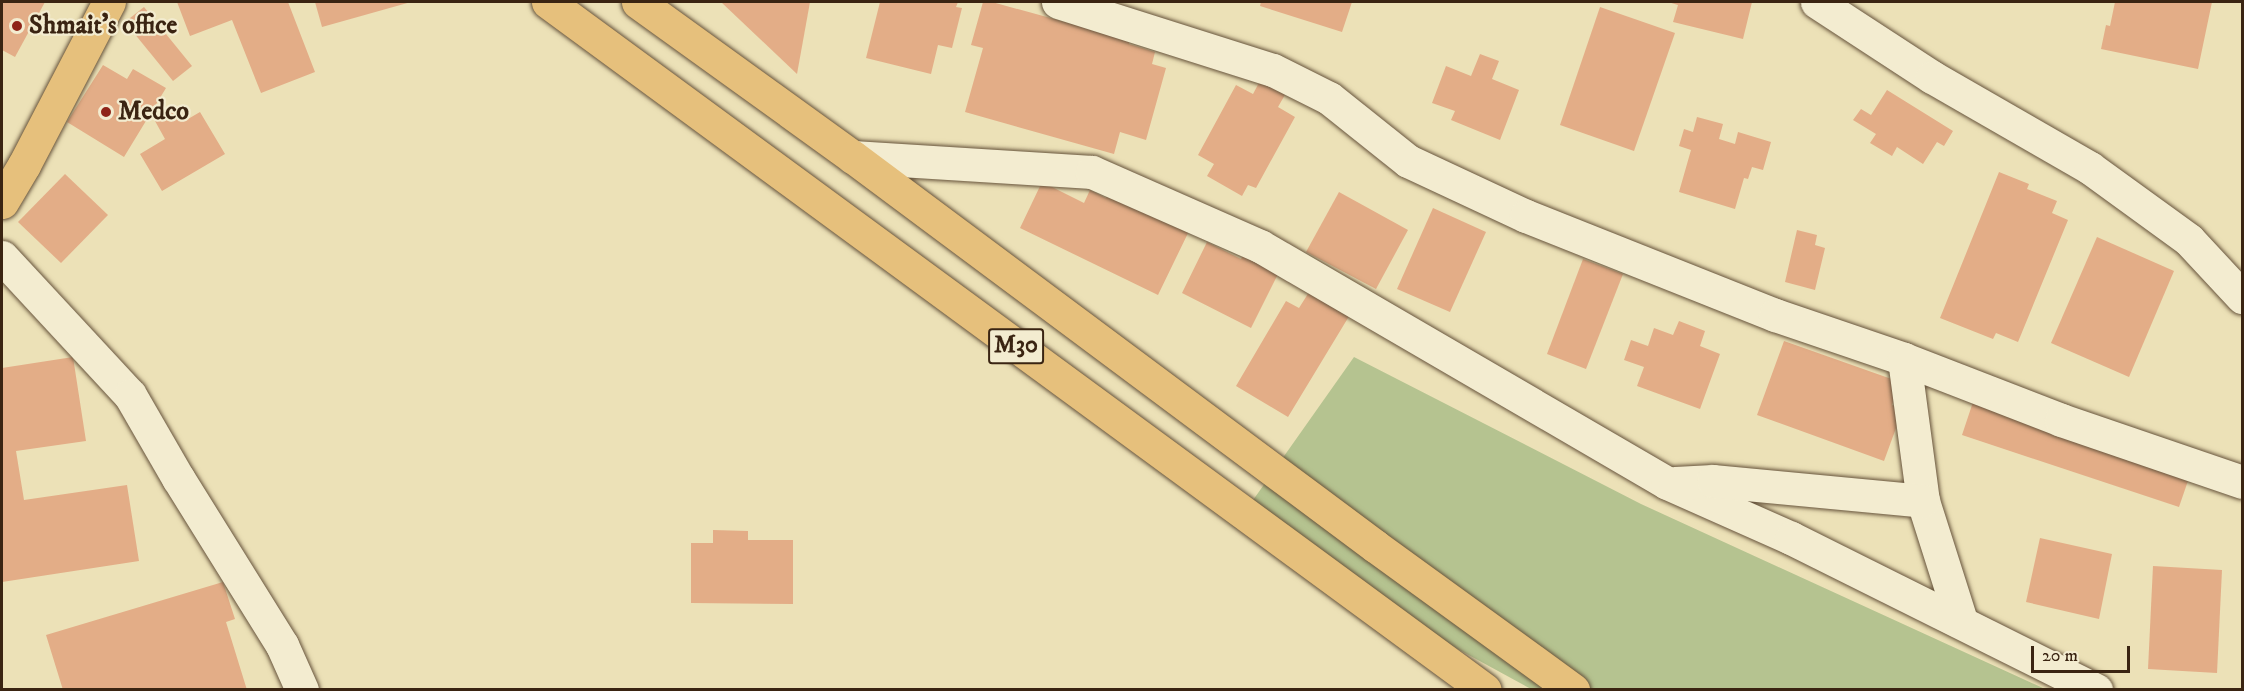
<!DOCTYPE html>
<style>
body{margin:0}
#map{position:relative;width:2244px;height:691px;overflow:hidden;background:#ece1b7;font-family:"IM FELL DW Pica",serif}
div>[style]{position:absolute}
.green>*{inset:0;background:#b5c390}
.building>*{inset:0;background:#e3ad87}
.roads{filter:drop-shadow(0 0 2px #66533b) drop-shadow(0 0 2px #66533b)}
.street>*{height:33px;margin:-16.5px;padding:0 16.5px;transform-origin:16.5px;border-radius:16.5px;background:#f3ecd0}
.primary>*{height:33px;margin:-16.5px;padding:0 16.5px;transform-origin:16.5px;border-radius:16.5px;background:#e6c07c}
.highway>*{height:33px;margin:-16.5px;padding:0 16.5px;transform-origin:16.5px;border-radius:16.5px;background:#e6c07c}
.dots>*{width:16px;height:16px;translate:-50% -50%;box-sizing:border-box;border:3px solid #f3ecd0;border-radius:50%}
span{translate:-50% -50%;white-space:nowrap;text-align:center;line-height:1.15;-webkit-text-stroke:4.5px #f3ecd0;paint-order:stroke}
.shield-label span{padding:2px 4px;background:#f3ecd0;border:2px solid;border-radius:4px;-webkit-text-stroke-width:0}
.shield-label{font-size:24px;color:#3a2412;font-weight:700}
.poi-label{font-size:26px;color:#3a2412;font-weight:700}
.left{translate:0 -50%;text-align:left}
.frame{position:absolute;inset:0;border:3px solid #3a2412;pointer-events:none}
.scale{position:absolute;left:2031px;top:646px;width:99px;height:27px;box-sizing:border-box;border:3px solid #3a2412;border-top:0;padding-left:8px;font-size:18px;line-height:21px;white-space:nowrap;color:#3a2412;-webkit-text-stroke:4px #f3ecd0;paint-order:stroke}
</style>
<div id="map">
<div class="green">
<i style="clip-path:polygon(1354px 357px,1641px 504px,2045px 689px,1531px 689px,1234px 527px)"></i>
</div>
<div class="building">
<i style="clip-path:polygon(2px 2px,45px 2px,15px 57px,2px 50px)"></i>
<i style="clip-path:polygon(177px 2px,288px 2px,315px 72px,261px 93px,232px 20px,190px 36px)"></i>
<i style="clip-path:polygon(315px 2px,411px 2px,322px 27px)"></i>
<i style="clip-path:polygon(721px 2px,810px 2px,797px 74px)"></i>
<i style="clip-path:polygon(880px 2px,958px 2px,956px 7px,962px 8px,952px 48px,938px 45px,931px 74px,866px 58px)"></i>
<i style="clip-path:polygon(983px 2px,992px 2px,1130px 40px,1129px 44px,1155px 52px,1152px 64px,1166px 68px,1146px 140px,1120px 132px,1114px 154px,965px 112px,983px 48px,971px 45px)"></i>
<i style="clip-path:polygon(1261px 2px,1352px 2px,1342px 32px,1260px 6px)"></i>
<i style="clip-path:polygon(1668px 2px,1752px 2px,1743px 39px,1673px 22px,1678px 5px)"></i>
<i style="clip-path:polygon(2115px 2px,2212px 2px,2198px 69px,2101px 49px,2106px 25px,2110px 26px)"></i>
<i style="clip-path:polygon(144px 7px,192px 66px,173px 81px,125px 22px)"></i>
<i style="clip-path:polygon(1600px 7px,1675px 33px,1634px 151px,1560px 125px)"></i>
<i style="clip-path:polygon(1480px 54px,1499px 61px,1492px 79px,1519px 90px,1500px 140px,1451px 120px,1455px 111px,1432px 103px,1446px 66px,1471px 76px)"></i>
<i style="clip-path:polygon(103px 65px,127px 79px,133px 69px,166px 88px,124px 157px,67px 122px)"></i>
<i style="clip-path:polygon(1261px 79px,1286px 93px,1278px 107px,1295px 117px,1256px 188px,1248px 185px,1242px 196px,1207px 176px,1214px 164px,1198px 155px,1236px 85px,1253px 94px)"></i>
<i style="clip-path:polygon(1887px 90px,1953px 131px,1944px 146px,1937px 142px,1923px 164px,1897px 147px,1892px 156px,1870px 143px,1876px 134px,1853px 120px,1861px 109px,1871px 115px)"></i>
<i style="clip-path:polygon(180px 106px,188px 119px,200px 112px,225px 154px,162px 191px,140px 154px,165px 139px,155px 121px)"></i>
<i style="clip-path:polygon(1697px 117px,1723px 124px,1719px 139px,1735px 144px,1738px 132px,1771px 142px,1763px 170px,1752px 167px,1748px 179px,1744px 178px,1735px 209px,1679px 192px,1691px 150px,1679px 146px,1684px 129px,1693px 132px)"></i>
<i style="clip-path:polygon(1999px 172px,2029px 184px,2027px 189px,2057px 201px,2052px 213px,2068px 220px,2018px 342px,1996px 333px,1993px 339px,1940px 318px)"></i>
<i style="clip-path:polygon(65px 174px,108px 215px,61px 263px,18px 222px)"></i>
<i style="clip-path:polygon(1042px 182px,1084px 203px,1090px 190px,1106px 198px,1112px 186px,1190px 229px,1158px 295px,1020px 228px)"></i>
<i style="clip-path:polygon(1339px 192px,1408px 230px,1376px 289px,1306px 252px)"></i>
<i style="clip-path:polygon(1433px 208px,1486px 232px,1450px 312px,1397px 289px)"></i>
<i style="clip-path:polygon(1797px 230px,1817px 235px,1815px 245px,1825px 248px,1815px 290px,1785px 282px)"></i>
<i style="clip-path:polygon(2097px 237px,2174px 271px,2129px 377px,2051px 343px)"></i>
<i style="clip-path:polygon(1207px 242px,1241px 259px,1246px 250px,1281px 268px,1251px 328px,1182px 293px)"></i>
<i style="clip-path:polygon(1583px 259px,1623px 274px,1586px 369px,1547px 354px)"></i>
<i style="clip-path:polygon(1311px 289px,1351px 313px,1288px 417px,1236px 386px,1286px 301px,1299px 308px)"></i>
<i style="clip-path:polygon(1679px 321px,1705px 331px,1700px 346px,1720px 354px,1700px 409px,1637px 386px,1644px 367px,1624px 360px,1631px 340px,1648px 346px,1654px 328px,1673px 335px)"></i>
<i style="clip-path:polygon(1784px 341px,1900px 382px,1892px 405px,1903px 409px,1884px 461px,1757px 415px)"></i>
<i style="clip-path:polygon(73px 357px,86px 441px,16px 451px,24px 500px,127px 485px,139px 561px,2px 582px,2px 368px)"></i>
<i style="clip-path:polygon(1974px 399px,2191px 472px,2179px 507px,1962px 435px)"></i>
<i style="clip-path:polygon(713px 530px,748px 531px,748px 540px,793px 540px,793px 604px,691px 603px,691px 543px,713px 543px)"></i>
<i style="clip-path:polygon(2040px 538px,2112px 554px,2099px 619px,2026px 602px)"></i>
<i style="clip-path:polygon(2153px 566px,2222px 570px,2217px 673px,2148px 669px)"></i>
<i style="clip-path:polygon(223px 582px,235px 619px,226px 622px,247px 690px,63px 690px,46px 635px)"></i>
</div>
<div class="roads">
<div class="street">
<i style="left:1058px;top:2px;width:225px;rotate:17.6deg"></i>
<i style="left:1273px;top:70px;width:63px;rotate:26.6deg"></i>
<i style="left:1329px;top:98px;width:101px;rotate:38.6deg"></i>
<i style="left:1408px;top:161px;width:130px;rotate:25deg"></i>
<i style="left:1526px;top:216px;width:268px;rotate:21.7deg"></i>
<i style="left:1775px;top:315px;width:136px;rotate:18.8deg"></i>
<i style="left:1904px;top:359px;width:168px;rotate:21.2deg"></i>
<i style="left:2061px;top:420px;width:191px;rotate:18.9deg"></i>
<i style="left:1817px;top:2px;width:137px;rotate:33.1deg"></i>
<i style="left:1932px;top:77px;width:182px;rotate:29.9deg"></i>
<i style="left:2090px;top:168px;width:122px;rotate:36deg"></i>
<i style="left:2189px;top:240px;width:78px;rotate:47.1deg"></i>
<i style="left:853px;top:157px;width:239px;rotate:3.6deg"></i>
<i style="left:1092px;top:172px;width:184px;rotate:23.8deg"></i>
<i style="left:1260px;top:246px;width:471px;rotate:30.2deg"></i>
<i style="left:1667px;top:483px;width:136px;rotate:23.9deg"></i>
<i style="left:1791px;top:538px;width:341px;rotate:26.5deg"></i>
<i style="left:2px;top:257px;width:188px;rotate:47.2deg"></i>
<i style="left:130px;top:395px;width:96px;rotate:60deg"></i>
<i style="left:178px;top:478px;width:197px;rotate:58.1deg"></i>
<i style="left:282px;top:645px;width:49px;rotate:66deg"></i>
<i style="left:1904px;top:359px;width:143px;rotate:82.4deg"></i>
<i style="left:1923px;top:501px;width:126px;rotate:72.4deg"></i>
<i style="left:1675px;top:483px;width:38px;rotate:-3deg"></i>
<i style="left:1713px;top:481px;width:211px;rotate:5.4deg"></i>
</div>
<div class="primary">
<i style="left:2px;top:202px;width:43px;rotate:-59.3deg"></i>
<i style="left:24px;top:165px;width:184px;rotate:-62.5deg"></i>
</div>
<div class="highway">
<i style="left:548px;top:2px;width:1162px;rotate:36.29deg"></i>
<i style="left:638px;top:2px;width:265px;rotate:35.8deg"></i>
<i style="left:853px;top:157px;width:651px;rotate:36.69deg"></i>
<i style="left:1375px;top:546px;width:245px;rotate:36deg"></i>
</div>
</div>
<div class="dots">
<i style="left:17px;top:26px;background:#8f2418"></i>
<i style="left:106px;top:112px;background:#8f2418"></i>
</div>
<div class="shield-label">
<span style="left:1016px;top:346px">M30</span>
</div>
<div class="poi-label">
<span class="left" style="left:29px;top:26px">Shmait's office</span>
<span class="left" style="left:118px;top:112px">Medco</span>
</div>
<div class="frame"></div>
<div class="scale">20 m</div>
</div>
